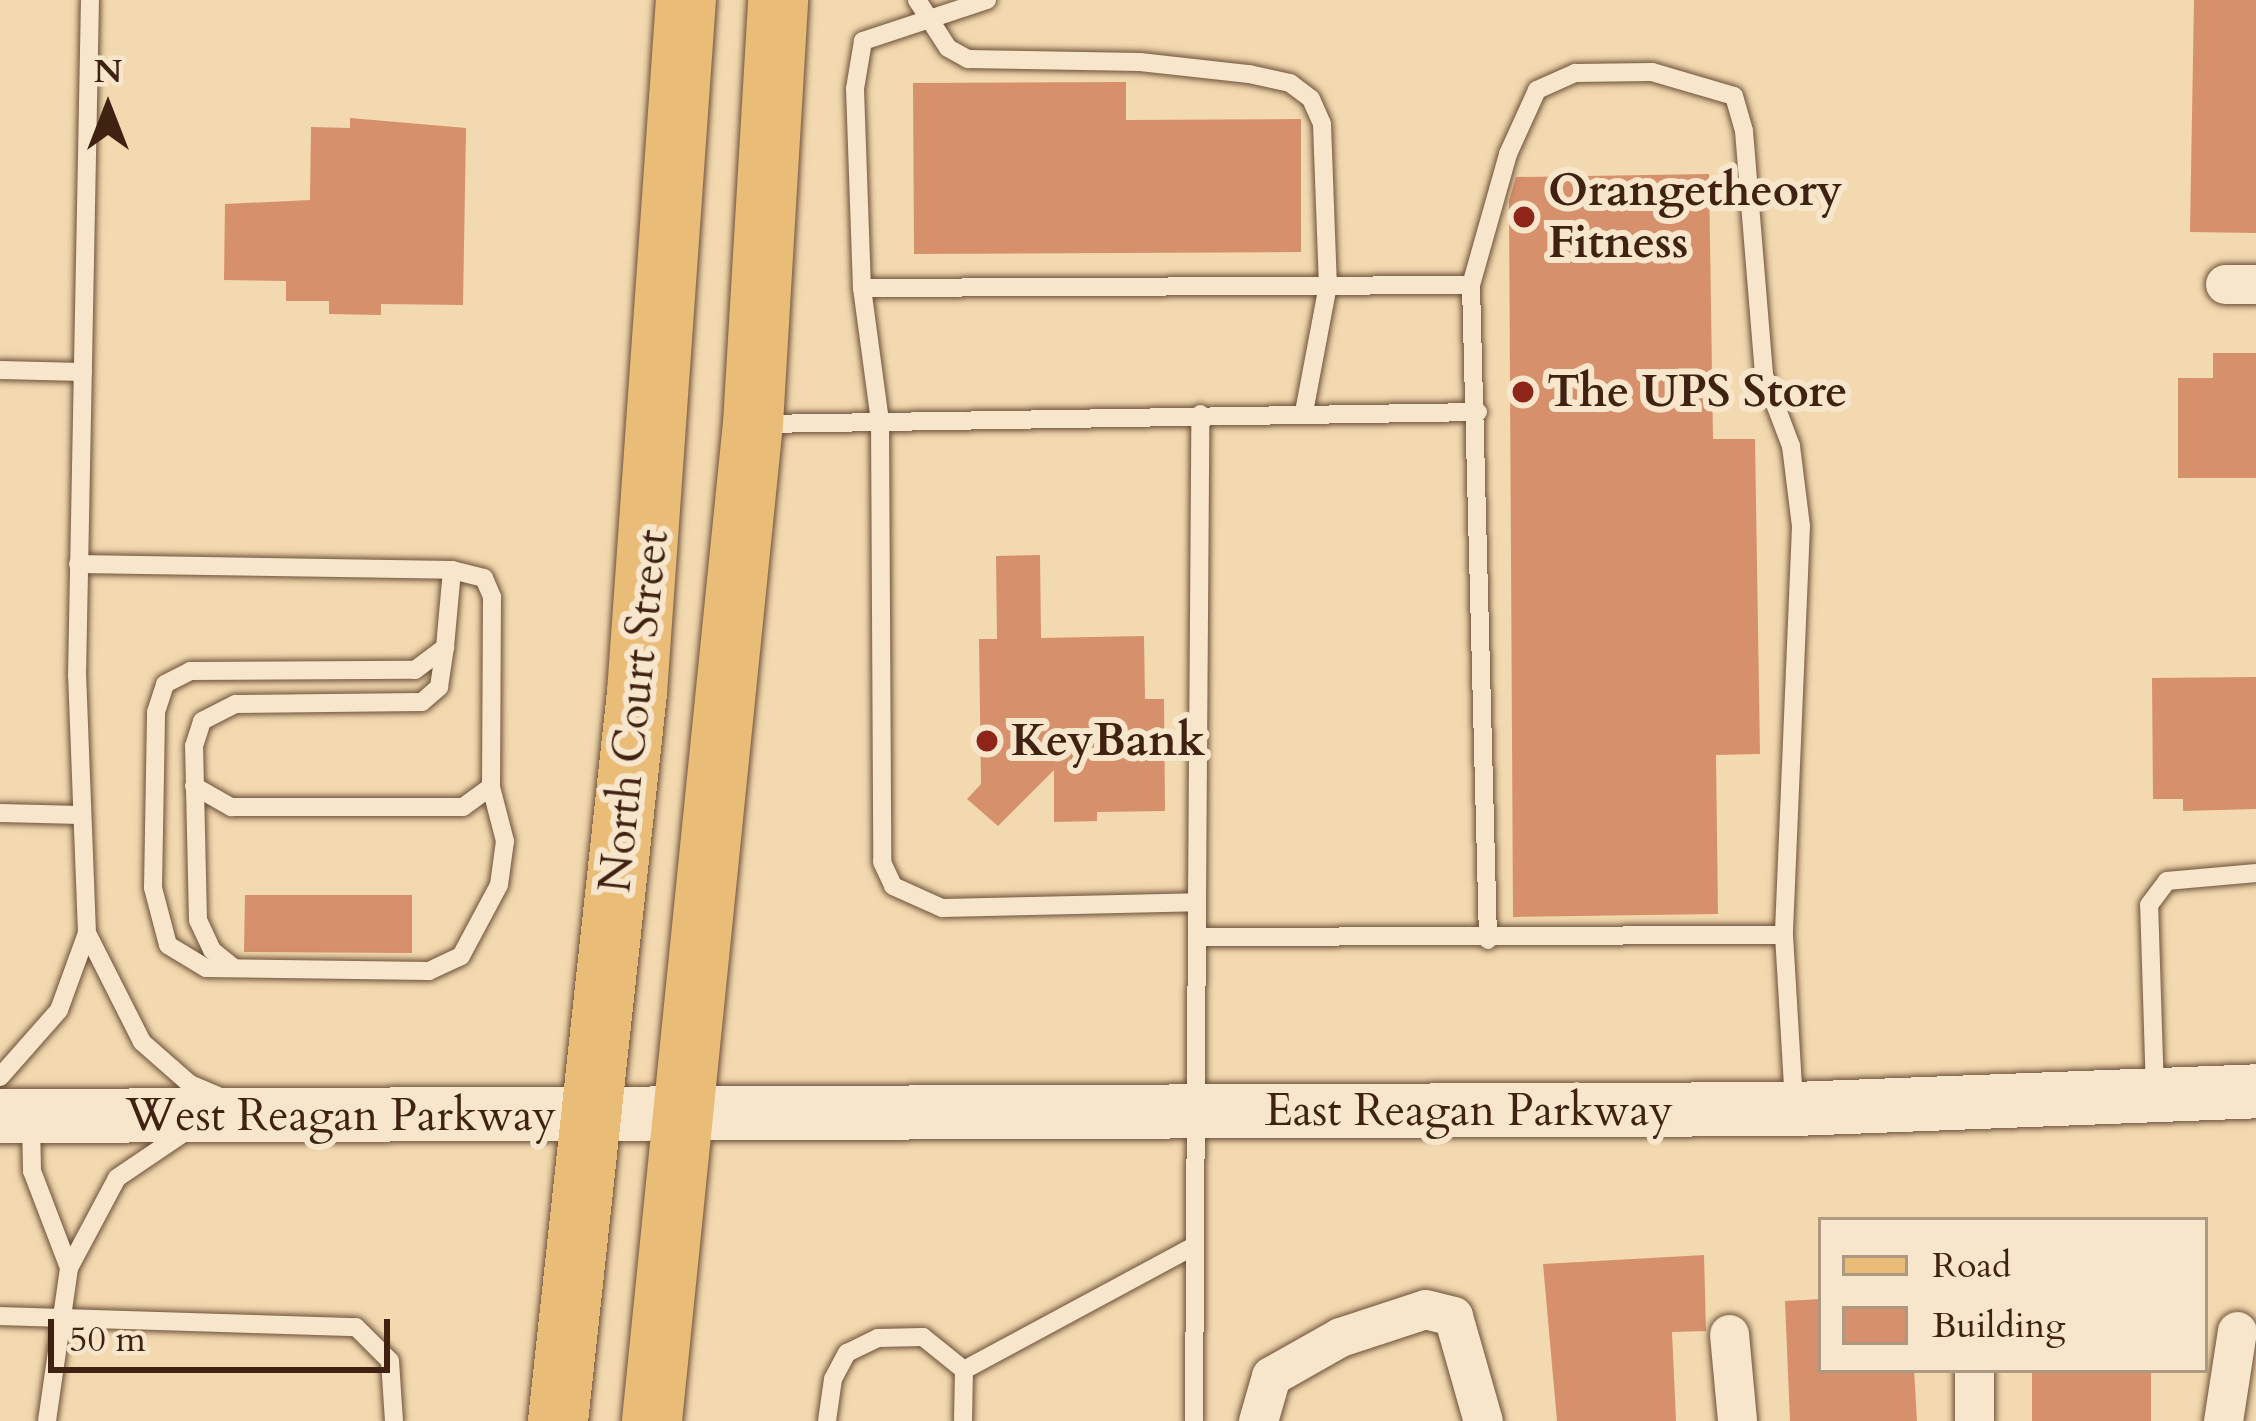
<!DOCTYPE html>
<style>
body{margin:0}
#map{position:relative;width:2256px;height:1421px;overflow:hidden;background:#f2d9af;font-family:Cardo,serif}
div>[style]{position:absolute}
.building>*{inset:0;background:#d6906b}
.roads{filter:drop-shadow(0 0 3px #6c5038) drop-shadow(0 0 3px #6c5038)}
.lane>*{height:18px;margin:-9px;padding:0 9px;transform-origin:9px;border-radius:9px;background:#f7e6cb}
.street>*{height:39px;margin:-19.5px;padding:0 19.5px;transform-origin:19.5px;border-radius:19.5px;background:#f7e6cb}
.secondary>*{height:54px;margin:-27px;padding:0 27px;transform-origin:27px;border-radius:27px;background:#f7e6cb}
.primary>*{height:60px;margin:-30px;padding:0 30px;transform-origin:30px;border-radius:30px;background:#e9bc78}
.dots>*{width:33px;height:33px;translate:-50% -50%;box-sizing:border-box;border:6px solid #f7e6cb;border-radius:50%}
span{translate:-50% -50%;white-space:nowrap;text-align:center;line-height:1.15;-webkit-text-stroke:12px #f7e6cb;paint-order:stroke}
.poi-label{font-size:45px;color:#3f2211;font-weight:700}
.left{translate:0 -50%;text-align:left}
.street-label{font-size:45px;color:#3f2211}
.legend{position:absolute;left:1818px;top:1217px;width:390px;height:156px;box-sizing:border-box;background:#f7e6cb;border:3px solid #ad9881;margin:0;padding:15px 21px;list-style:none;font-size:36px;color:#3f2211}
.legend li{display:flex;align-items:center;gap:24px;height:60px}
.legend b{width:60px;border:3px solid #ad9881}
.north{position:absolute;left:48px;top:48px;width:120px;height:120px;-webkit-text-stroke:9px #f7e6cb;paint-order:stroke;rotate:0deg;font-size:33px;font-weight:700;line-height:48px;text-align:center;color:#3f2211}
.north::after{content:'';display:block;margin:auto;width:42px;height:54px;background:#3f2211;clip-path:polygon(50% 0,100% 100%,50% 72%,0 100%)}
.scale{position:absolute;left:48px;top:1319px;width:342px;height:54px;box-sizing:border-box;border:6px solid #3f2211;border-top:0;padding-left:15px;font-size:36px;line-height:42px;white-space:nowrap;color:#3f2211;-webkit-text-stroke:9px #f7e6cb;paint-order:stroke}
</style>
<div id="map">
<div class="building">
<i style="clip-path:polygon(2194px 0,2256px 0,2256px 233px,2190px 232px)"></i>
<i style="clip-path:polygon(1126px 82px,1126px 120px,1301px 119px,1301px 252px,914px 254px,913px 83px)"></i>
<i style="clip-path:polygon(350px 118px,466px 128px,463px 305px,381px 304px,381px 315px,329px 314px,329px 301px,286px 301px,286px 281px,224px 280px,225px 204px,310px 200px,311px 127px,350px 128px)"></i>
<i style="clip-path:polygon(1709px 174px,1713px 439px,1755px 439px,1760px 754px,1716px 755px,1718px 914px,1513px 917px,1509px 201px,1516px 177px)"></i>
<i style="clip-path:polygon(2213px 353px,2256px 353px,2256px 478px,2178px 478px,2178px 378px,2213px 378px)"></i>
<i style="clip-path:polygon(1040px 555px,1041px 638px,1144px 636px,1145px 699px,1164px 699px,1165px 811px,1097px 812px,1097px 821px,1054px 822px,1054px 770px,998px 826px,967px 799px,981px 784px,979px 639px,997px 639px,996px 556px)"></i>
<i style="clip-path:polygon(2256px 677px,2256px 809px,2183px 811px,2183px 799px,2153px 799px,2152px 678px)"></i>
<i style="clip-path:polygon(245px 895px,412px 895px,412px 953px,244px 952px)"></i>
<i style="clip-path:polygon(1704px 1255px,1706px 1331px,1672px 1332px,1676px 1421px,1557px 1421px,1543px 1264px)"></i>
<i style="clip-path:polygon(1821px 1299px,1821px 1370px,1914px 1370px,1917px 1421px,1790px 1421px,1785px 1301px)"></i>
<i style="clip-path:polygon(2032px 1370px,2151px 1370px,2151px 1421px,2032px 1421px)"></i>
</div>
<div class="roads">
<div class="lane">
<i style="left:917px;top:0;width:57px;rotate:57.1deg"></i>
<i style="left:948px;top:48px;width:23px;rotate:29deg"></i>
<i style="left:968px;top:59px;width:172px;rotate:1deg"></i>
<i style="left:1140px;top:62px;width:110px;rotate:6.3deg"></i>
<i style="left:1249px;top:74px;width:42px;rotate:12.4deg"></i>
<i style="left:1290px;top:83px;width:26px;rotate:37deg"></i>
<i style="left:1311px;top:99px;width:27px;rotate:66deg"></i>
<i style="left:1322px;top:124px;width:161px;rotate:87.9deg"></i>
<i style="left:1328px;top:285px;width:129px;rotate:100.7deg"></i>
<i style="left:987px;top:0;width:131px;rotate:161.7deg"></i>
<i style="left:863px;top:41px;width:49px;rotate:99.5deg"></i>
<i style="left:855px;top:89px;width:199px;rotate:88deg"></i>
<i style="left:862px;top:288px;width:134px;rotate:82.3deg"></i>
<i style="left:880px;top:421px;width:441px;rotate:89.7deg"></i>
<i style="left:882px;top:862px;width:26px;rotate:65deg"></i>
<i style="left:893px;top:886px;width:54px;rotate:24.2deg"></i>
<i style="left:942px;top:908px;width:255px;rotate:-1.3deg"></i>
<i style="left:1197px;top:902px;width:519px;rotate:90.33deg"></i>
<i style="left:1471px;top:285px;width:655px;rotate:88.51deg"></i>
<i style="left:862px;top:288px;width:609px;rotate:-0.28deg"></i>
<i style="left:1471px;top:285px;width:136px;rotate:-74.2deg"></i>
<i style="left:1508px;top:154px;width:70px;rotate:-65.6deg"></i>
<i style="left:1537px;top:90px;width:42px;rotate:-24.1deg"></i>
<i style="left:1575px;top:73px;width:77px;rotate:-0.7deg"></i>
<i style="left:1652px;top:72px;width:85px;rotate:16.3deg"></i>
<i style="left:1734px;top:96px;width:36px;rotate:74deg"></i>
<i style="left:1744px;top:131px;width:245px;rotate:85.3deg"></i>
<i style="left:1764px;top:375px;width:76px;rotate:69.2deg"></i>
<i style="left:1791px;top:446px;width:81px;rotate:82.9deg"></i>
<i style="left:1801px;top:526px;width:409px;rotate:92.4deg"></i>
<i style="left:0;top:370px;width:83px;rotate:1.4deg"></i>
<i style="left:763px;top:424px;width:715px;rotate:-0.96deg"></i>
<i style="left:78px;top:564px;width:374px;rotate:0.9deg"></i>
<i style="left:452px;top:570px;width:33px;rotate:14deg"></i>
<i style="left:484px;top:578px;width:21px;rotate:67deg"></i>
<i style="left:492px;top:597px;width:190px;rotate:90.3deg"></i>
<i style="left:491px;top:787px;width:56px;rotate:75.5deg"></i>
<i style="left:505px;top:841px;width:44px;rotate:97.8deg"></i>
<i style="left:499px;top:885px;width:81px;rotate:118.2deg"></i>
<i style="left:461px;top:956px;width:35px;rotate:155deg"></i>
<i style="left:429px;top:971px;width:223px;rotate:-179.2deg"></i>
<i style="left:206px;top:968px;width:44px;rotate:-148.8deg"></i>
<i style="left:168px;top:945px;width:59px;rotate:-104.7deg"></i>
<i style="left:153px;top:888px;width:176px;rotate:-89deg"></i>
<i style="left:156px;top:712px;width:29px;rotate:-72deg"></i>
<i style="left:165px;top:684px;width:28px;rotate:-27deg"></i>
<i style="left:190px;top:671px;width:225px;rotate:-0.3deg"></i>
<i style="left:415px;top:670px;width:38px;rotate:-37deg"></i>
<i style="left:445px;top:647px;width:77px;rotate:-84.8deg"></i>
<i style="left:194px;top:786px;width:43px;rotate:29.6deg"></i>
<i style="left:231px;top:807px;width:232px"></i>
<i style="left:463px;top:807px;width:34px;rotate:-36deg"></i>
<i style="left:0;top:813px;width:81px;rotate:1.4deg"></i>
<i style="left:1197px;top:902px;width:488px;rotate:-89.6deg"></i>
<i style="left:87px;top:933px;width:122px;rotate:63.2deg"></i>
<i style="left:142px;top:1042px;width:64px;rotate:41.2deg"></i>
<i style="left:190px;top:1084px;width:30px;rotate:23deg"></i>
<i style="left:1197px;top:937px;width:587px;rotate:-0.2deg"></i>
<i style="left:1784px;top:935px;width:170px;rotate:86.6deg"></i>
<i style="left:234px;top:968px;width:28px;rotate:-141deg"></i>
<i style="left:212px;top:950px;width:33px;rotate:-115deg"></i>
<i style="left:198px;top:920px;width:174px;rotate:-91.3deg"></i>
<i style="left:194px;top:746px;width:26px;rotate:-72deg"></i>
<i style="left:202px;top:721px;width:38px;rotate:-27deg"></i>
<i style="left:236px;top:704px;width:186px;rotate:-0.6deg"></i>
<i style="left:422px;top:702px;width:23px;rotate:-41deg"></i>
<i style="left:439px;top:687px;width:40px;rotate:-81.5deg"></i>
<i style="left:0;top:1077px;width:89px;rotate:-48.6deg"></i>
<i style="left:59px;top:1010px;width:82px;rotate:-70deg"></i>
<i style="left:87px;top:933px;width:257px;rotate:-92.2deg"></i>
<i style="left:77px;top:676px;width:676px;rotate:-88.9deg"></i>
<i style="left:2155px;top:1092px;width:187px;rotate:-91.8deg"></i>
<i style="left:2149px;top:905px;width:30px;rotate:-53deg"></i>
<i style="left:2167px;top:881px;width:89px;rotate:-5.1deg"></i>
<i style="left:31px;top:1123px;width:48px;rotate:88.8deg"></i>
<i style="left:32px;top:1171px;width:104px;rotate:69.1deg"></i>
<i style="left:0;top:1316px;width:356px;rotate:1.8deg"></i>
<i style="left:356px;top:1327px;width:48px;rotate:45deg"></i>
<i style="left:390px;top:1361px;width:60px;rotate:86.2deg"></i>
<i style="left:47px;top:1421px;width:155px;rotate:-81.8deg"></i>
<i style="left:69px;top:1268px;width:102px;rotate:-61.9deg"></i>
<i style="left:117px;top:1178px;width:86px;rotate:-34.1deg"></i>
<i style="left:827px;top:1421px;width:42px;rotate:-81.9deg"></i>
<i style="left:833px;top:1379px;width:30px;rotate:-62deg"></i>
<i style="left:847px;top:1353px;width:34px;rotate:-26deg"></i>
<i style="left:878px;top:1338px;width:45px;rotate:-1.3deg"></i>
<i style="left:923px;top:1337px;width:53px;rotate:38.8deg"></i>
<i style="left:964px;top:1370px;width:259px;rotate:-28.3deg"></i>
<i style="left:963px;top:1421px;width:51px;rotate:-88.9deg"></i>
</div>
<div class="street">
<i style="left:2225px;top:284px;width:31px"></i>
<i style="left:1729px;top:1334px;width:87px;rotate:84.7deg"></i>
<i style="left:1974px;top:1370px;width:51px;rotate:90deg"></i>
<i style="left:1258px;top:1421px;width:47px;rotate:-73.9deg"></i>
<i style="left:1271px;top:1376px;width:79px;rotate:-29.5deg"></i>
<i style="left:1340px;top:1337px;width:89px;rotate:-18.2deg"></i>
<i style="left:1425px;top:1309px;width:29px;rotate:14deg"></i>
<i style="left:1453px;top:1316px;width:109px;rotate:74.1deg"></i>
<i style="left:2223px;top:1421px;width:91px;rotate:-81.2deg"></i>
</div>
<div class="secondary">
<i style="left:0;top:1116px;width:1795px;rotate:-0.22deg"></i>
<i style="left:1795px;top:1109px;width:461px;rotate:-2.2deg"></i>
</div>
<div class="primary">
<i style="left:558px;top:1421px;width:732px;rotate:-83.81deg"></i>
<i style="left:637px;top:693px;width:695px;rotate:-85.96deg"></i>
<i style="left:652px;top:1421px;width:1002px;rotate:-84.22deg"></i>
<i style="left:753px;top:424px;width:425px;rotate:-86.6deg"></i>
</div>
</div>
<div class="dots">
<i style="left:1524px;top:217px;background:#8f2418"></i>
<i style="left:1523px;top:392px;background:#8f2418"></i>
<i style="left:987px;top:741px;background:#8f2418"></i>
</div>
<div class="poi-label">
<span class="left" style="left:1548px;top:217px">Orangetheory<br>Fitness</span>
<span class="left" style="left:1547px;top:392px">The UPS Store</span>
<span class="left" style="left:1011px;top:741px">KeyBank</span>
</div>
<div class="street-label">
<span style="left:634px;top:711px;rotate:-84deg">North Court Street</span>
<span style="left:1469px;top:1111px">East Reagan Parkway</span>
<span style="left:341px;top:1116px">West Reagan Parkway</span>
</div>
<ul class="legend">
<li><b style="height:15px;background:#e9bc78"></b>Road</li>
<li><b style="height:33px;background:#d6906b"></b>Building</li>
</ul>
<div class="north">N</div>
<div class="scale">50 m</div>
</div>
